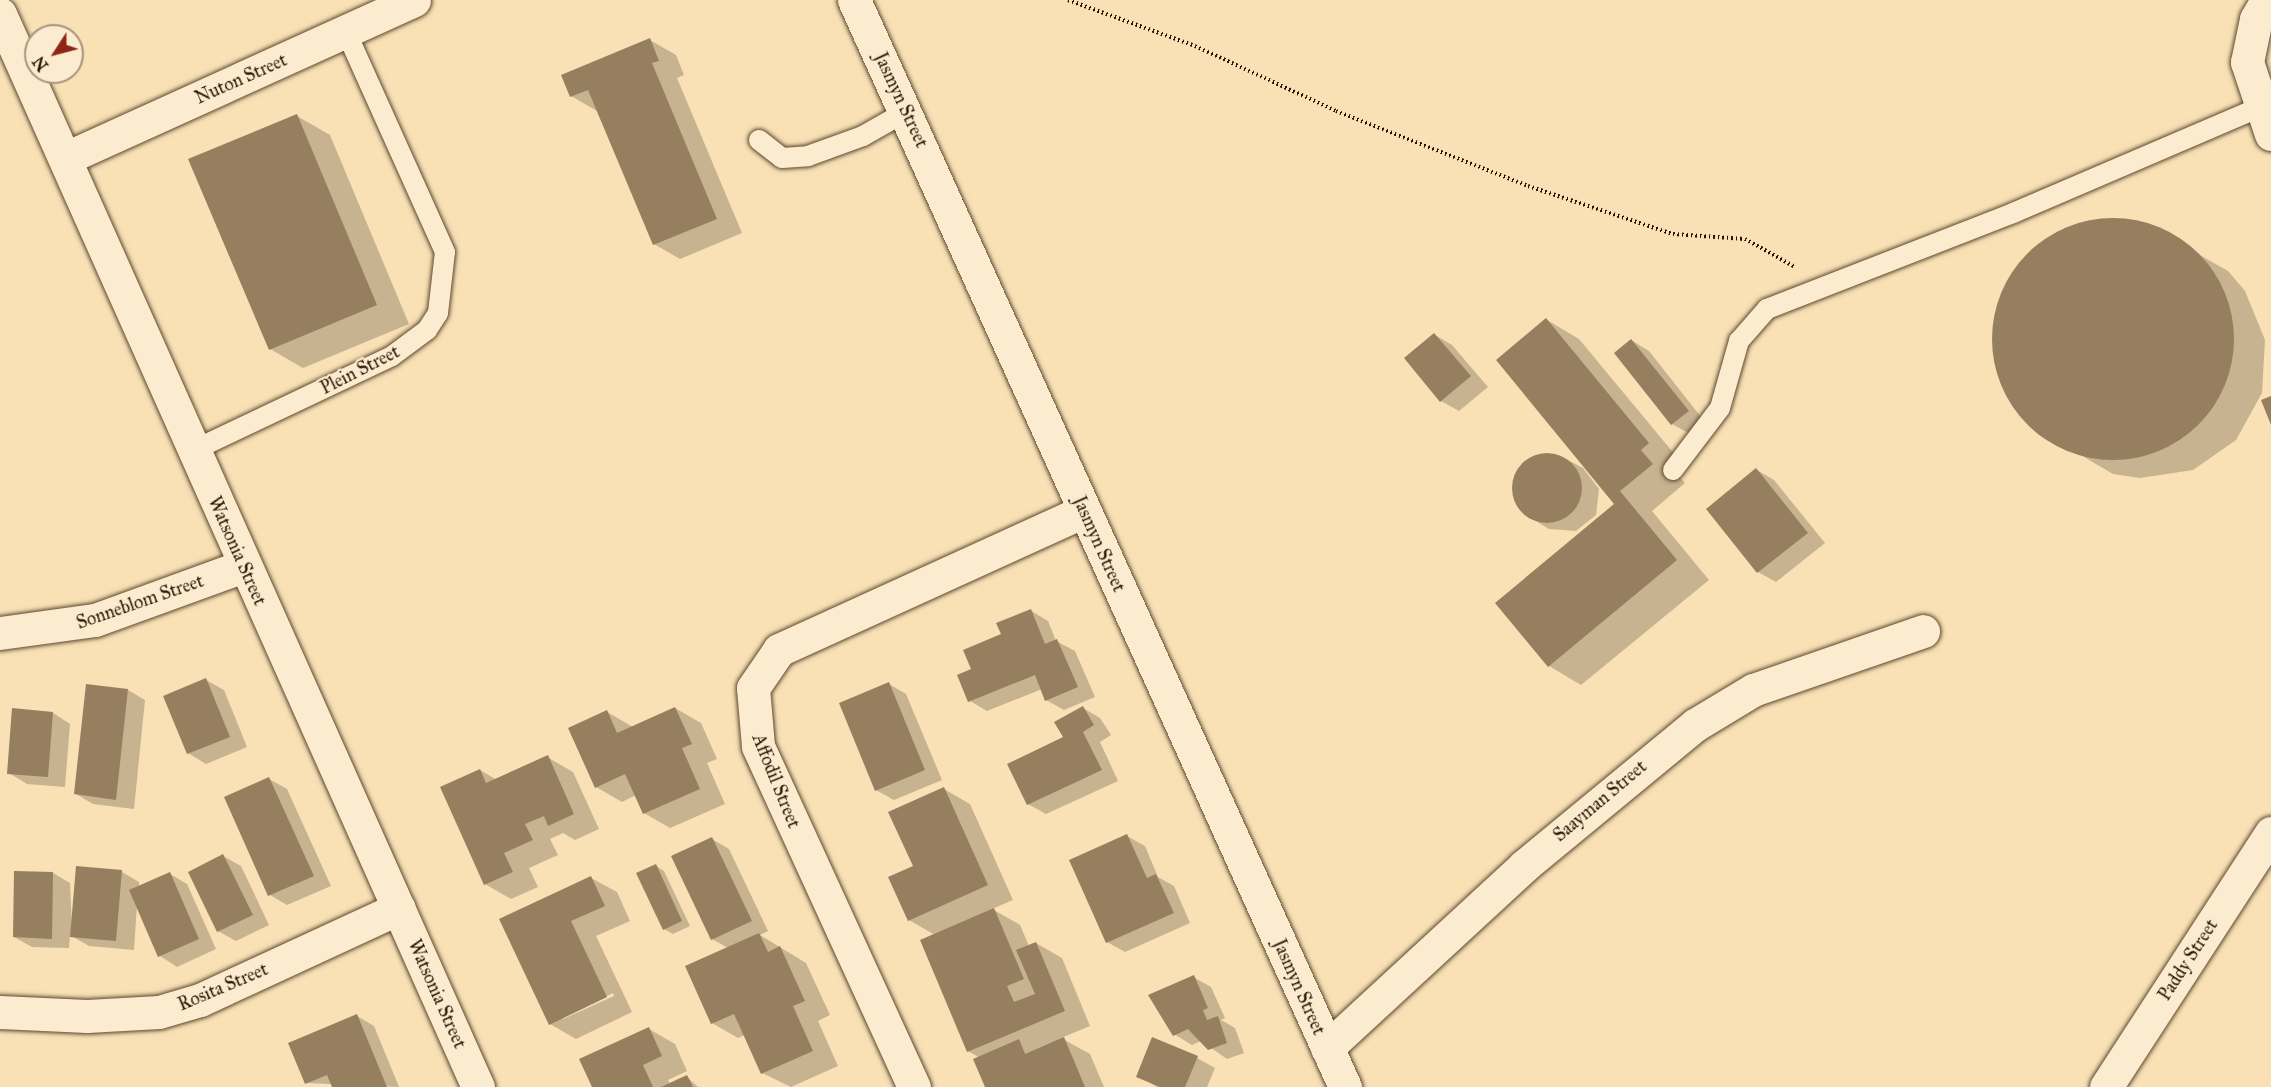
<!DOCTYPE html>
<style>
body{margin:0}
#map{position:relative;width:2271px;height:1087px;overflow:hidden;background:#f9e0b5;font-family:"IM FELL Great Primer",serif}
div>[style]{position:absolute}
.shadow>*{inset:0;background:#0003}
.building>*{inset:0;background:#957f5f}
.round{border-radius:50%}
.path>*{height:4px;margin-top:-2px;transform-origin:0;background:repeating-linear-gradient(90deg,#281501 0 1.5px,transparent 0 4.5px)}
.roads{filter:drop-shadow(0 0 2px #5c482e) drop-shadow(0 0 2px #5c482e)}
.lane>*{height:20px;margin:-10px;padding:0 10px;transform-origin:10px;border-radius:10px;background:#fbebcf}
.street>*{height:33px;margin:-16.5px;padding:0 16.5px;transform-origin:16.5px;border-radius:16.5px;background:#fbebcf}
span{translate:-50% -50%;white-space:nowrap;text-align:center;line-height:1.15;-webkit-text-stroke:4.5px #fbebcf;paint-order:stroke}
.street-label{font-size:18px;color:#281501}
.north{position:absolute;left:24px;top:24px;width:60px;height:60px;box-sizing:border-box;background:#fbebcf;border:2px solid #a7957d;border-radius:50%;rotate:234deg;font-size:16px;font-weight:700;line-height:24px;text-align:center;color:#281501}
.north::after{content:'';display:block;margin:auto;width:21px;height:27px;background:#8f2418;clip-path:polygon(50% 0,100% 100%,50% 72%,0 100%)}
</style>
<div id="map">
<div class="shadow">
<i style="clip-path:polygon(650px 40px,676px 55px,684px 75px,677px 78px,742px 233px,680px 259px,654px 244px,597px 111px,571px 96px)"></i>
<i style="clip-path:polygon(297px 116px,330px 135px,409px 324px,303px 368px,270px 349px)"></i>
<i style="clip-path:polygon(2121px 220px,2147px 225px,2228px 271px,2245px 291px,2265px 340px,2262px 393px,2236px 440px,2193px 470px,2140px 478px,2113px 474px,2067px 447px,2033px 428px,2015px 408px,1995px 358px,1998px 305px,2025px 258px,2068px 228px)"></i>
<i style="clip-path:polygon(1547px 320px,1579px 339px,1681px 462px,1673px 469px,1685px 483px,1652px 511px,1709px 580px,1581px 685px,1549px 666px,1616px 505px)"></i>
<i style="clip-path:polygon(1435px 335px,1452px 345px,1488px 387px,1459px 411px,1441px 401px)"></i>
<i style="clip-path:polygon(1631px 340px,1649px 351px,1705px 422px,1690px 434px,1672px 424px)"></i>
<i style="clip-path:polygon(1538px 455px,1564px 458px,1583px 468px,1599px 489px,1596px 515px,1576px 531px,1549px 529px,1531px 518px,1514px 498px,1517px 472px)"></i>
<i style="clip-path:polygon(1757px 470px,1774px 480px,1825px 543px,1776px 582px,1758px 572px)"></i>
<i style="clip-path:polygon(1030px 610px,1048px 621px,1056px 641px,1075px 651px,1095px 697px,1064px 710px,1046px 700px,1042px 689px,987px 711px,970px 701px,972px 670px)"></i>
<i style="clip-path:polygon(206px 680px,224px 690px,247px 747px,206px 764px,188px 753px)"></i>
<i style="clip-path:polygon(889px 684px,906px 694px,942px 780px,894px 800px,876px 790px)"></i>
<i style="clip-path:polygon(128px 690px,145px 700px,134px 809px,93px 804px,76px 794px)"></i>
<i style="clip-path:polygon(675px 708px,701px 723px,717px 759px,707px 763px,725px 804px,670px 828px,644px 813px,636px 795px,622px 802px,596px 787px,607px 712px,633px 727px)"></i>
<i style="clip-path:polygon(1083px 708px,1100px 718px,1111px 735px,1100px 742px,1118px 781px,1046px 814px,1028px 804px)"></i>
<i style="clip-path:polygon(53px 713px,70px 724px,65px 787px,27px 784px,9px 773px)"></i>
<i style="clip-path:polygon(547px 757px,573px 772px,599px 829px,575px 840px,563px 833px,550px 839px,558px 855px,529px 868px,538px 887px,511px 899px,485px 884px,480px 770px,497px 780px)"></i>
<i style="clip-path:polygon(269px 779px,287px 789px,331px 886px,287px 905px,270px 895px)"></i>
<i style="clip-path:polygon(944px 789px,970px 804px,1013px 900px,992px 909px,1020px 925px,1029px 946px,1036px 943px,1062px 958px,1090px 1026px,1061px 1038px,1090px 1054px,1104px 1087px,987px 1087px,980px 1058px,968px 1051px,935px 935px,909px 920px,915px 867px)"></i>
<i style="clip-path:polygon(1127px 836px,1145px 846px,1158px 877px,1174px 886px,1190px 923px,1125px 952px,1107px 942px)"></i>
<i style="clip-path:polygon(712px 839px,729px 849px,768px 931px,760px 935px,806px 963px,830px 1015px,818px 1021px,838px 1066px,791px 1087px,762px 1073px,745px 1035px,738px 1038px,712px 1023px,728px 948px,712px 939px)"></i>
<i style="clip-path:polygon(223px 856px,241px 866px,269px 925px,236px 941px,218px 931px)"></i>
<i style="clip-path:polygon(656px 866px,664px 871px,690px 926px,673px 934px,664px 929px)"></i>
<i style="clip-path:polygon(122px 872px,139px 882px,139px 888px,170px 874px,187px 884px,216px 949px,177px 967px,160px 956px,137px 905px,134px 950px,89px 946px,70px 935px,69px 948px,32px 947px,14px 937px,53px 873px,70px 883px,72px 928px)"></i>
<i style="clip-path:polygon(evenodd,591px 878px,617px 892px,630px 921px,596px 936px,632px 1012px,576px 1039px,550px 1024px,501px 919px,591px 878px,613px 993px,614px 996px,563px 1019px,563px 1016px,613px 993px)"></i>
<i style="clip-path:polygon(1193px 977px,1211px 987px,1225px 1018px,1221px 1020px,1235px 1028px,1244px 1053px,1227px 1059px,1201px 1041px,1192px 1045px,1174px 1034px)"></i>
<i style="clip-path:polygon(357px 1016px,374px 1026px,399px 1087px,306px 1083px)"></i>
<i style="clip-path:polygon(649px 1029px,675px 1044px,687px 1071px,668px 1080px,670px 1084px,687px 1077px,698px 1087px,593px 1087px)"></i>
<i style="clip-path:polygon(1197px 1058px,1215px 1068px,1207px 1087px,1157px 1087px,1138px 1076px)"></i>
</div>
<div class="building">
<i style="clip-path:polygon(650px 38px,659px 61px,652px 63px,717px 219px,653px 245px,588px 90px,570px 97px,561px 75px)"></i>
<i style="clip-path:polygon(297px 114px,377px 305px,269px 350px,188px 159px)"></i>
<i class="round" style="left:1992px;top:218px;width:242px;height:242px"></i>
<i style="clip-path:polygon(1546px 318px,1649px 443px,1641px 450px,1653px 464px,1620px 491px,1677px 560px,1548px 667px,1495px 603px,1614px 504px,1496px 360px)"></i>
<i style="clip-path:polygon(1434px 333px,1471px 376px,1440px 402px,1404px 358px)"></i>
<i style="clip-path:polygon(1631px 339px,1689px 411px,1671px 425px,1614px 353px)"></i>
<i style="clip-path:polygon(2271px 396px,2271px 425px,2261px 400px)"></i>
<i class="round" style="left:1512px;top:453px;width:70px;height:70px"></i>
<i style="clip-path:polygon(1756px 468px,1808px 533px,1757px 573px,1706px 509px)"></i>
<i style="clip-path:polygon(1031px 609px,1045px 644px,1057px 639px,1078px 687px,1045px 701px,1035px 675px,968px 702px,957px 675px,971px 669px,963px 650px,1001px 634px,996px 623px)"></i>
<i style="clip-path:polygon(206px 678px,230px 737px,187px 754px,163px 696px)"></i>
<i style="clip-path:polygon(889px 682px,925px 770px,875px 791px,839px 703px)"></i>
<i style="clip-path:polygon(86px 684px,128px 689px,116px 800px,74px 794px)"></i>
<i style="clip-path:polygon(1083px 706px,1094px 725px,1083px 732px,1102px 770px,1027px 805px,1007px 764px,1063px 737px,1054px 722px)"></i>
<i style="clip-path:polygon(675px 707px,692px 744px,682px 748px,700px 789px,643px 814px,625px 774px,595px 788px,568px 728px,607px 710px,617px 733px)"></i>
<i style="clip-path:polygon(12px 708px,53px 712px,48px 777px,7px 774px)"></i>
<i style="clip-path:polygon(548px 755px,574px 814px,548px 826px,544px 816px,525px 824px,533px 840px,504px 853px,513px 872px,484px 885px,440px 787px,480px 769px,486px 783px)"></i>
<i style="clip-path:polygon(269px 777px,314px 876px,268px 896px,224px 797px)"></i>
<i style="clip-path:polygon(944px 787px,988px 885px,908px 921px,888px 877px,913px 866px,888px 812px)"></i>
<i style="clip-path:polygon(1127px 834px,1147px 878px,1156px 874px,1174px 913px,1106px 943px,1069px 860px)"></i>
<i style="clip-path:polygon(712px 837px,752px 921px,711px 940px,671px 856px)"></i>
<i style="clip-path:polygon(223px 854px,253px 915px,217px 932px,188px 872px)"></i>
<i style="clip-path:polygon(656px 864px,682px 921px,663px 930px,636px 873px)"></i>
<i style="clip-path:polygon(76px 866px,122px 870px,116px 941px,70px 937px)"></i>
<i style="clip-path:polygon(14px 871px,53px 872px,52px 939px,13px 937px)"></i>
<i style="clip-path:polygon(170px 872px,199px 939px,158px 957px,129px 890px)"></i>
<i style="clip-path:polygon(591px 876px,605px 906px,571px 921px,607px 997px,549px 1025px,499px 919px)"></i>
<i style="clip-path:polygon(994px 908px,1024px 979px,1007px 986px,1014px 1002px,1035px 994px,1016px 950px,1036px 942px,1065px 1011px,967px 1052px,920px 940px)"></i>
<i style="clip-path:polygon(759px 933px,768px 952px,780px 946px,805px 1001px,793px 1006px,813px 1051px,761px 1074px,734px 1014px,711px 1024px,685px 966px)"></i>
<i style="clip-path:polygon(1194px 975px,1208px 1008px,1203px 1010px,1207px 1020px,1218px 1016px,1227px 1043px,1208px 1050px,1188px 1029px,1173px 1036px,1148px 995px)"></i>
<i style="clip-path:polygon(357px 1014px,387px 1087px,332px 1087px,327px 1075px,305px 1084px,288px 1043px)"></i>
<i style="clip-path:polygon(649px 1027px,662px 1056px,643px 1065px,653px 1087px,592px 1087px,579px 1059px)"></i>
<i style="clip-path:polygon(1064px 1037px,1085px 1087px,985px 1087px,973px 1059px,1019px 1039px,1025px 1054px)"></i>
<i style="clip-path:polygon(1152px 1037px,1198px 1056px,1185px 1087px,1160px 1087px,1136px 1077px)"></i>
<i style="clip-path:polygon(687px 1075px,693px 1087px,661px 1087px)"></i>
</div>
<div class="path">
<i style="left:1068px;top:0;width:135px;rotate:19.9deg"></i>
<i style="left:1195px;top:46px;width:155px;rotate:24.7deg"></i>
<i style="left:1336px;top:111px;width:206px;rotate:21.3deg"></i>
<i style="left:1528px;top:186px;width:153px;rotate:18.3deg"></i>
<i style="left:1673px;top:234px;width:72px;rotate:4deg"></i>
<i style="left:1745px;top:239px;width:57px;rotate:29.2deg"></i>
</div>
<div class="roads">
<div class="lane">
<i style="left:759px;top:140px;width:29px;rotate:38deg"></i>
<i style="left:782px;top:158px;width:26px;rotate:-4deg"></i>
<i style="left:808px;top:156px;width:59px;rotate:-20deg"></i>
<i style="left:863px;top:136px;width:51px;rotate:-29.6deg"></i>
<i style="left:192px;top:451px;width:221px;rotate:-25.4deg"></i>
<i style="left:392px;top:356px;width:44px;rotate:-36.6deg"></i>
<i style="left:427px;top:330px;width:20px;rotate:-57deg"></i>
<i style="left:438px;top:313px;width:61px;rotate:-83.5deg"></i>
<i style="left:445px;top:252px;width:241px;rotate:-114.2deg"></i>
<i style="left:1673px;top:470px;width:78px;rotate:-52.8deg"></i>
<i style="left:1720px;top:408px;width:70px;rotate:-74.2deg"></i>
<i style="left:1739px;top:341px;width:43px;rotate:-48.8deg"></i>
<i style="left:1767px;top:309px;width:264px;rotate:-21.3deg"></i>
<i style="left:2013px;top:213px;width:267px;rotate:-23.2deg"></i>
</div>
<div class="street">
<i style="left:854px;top:0;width:1193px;rotate:65.69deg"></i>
<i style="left:2267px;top:0;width:22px;rotate:120deg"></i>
<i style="left:2256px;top:19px;width:44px;rotate:101.8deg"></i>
<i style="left:2247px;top:62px;width:76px;rotate:71.6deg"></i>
<i style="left:0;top:14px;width:1175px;rotate:65.99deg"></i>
<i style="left:66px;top:158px;width:382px;rotate:-24.4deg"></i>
<i style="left:0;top:633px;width:96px;rotate:-7.8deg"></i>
<i style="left:95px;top:620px;width:158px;rotate:-20deg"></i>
<i style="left:0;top:1012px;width:87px;rotate:2.6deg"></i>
<i style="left:87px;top:1016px;width:72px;rotate:-3.2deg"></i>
<i style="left:159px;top:1012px;width:43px;rotate:-16.3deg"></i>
<i style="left:200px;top:1000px;width:219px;rotate:-24.8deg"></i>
<i style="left:1327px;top:1048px;width:268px;rotate:-42.7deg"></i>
<i style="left:1524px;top:866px;width:222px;rotate:-39.5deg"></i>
<i style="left:1695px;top:725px;width:68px;rotate:-31.1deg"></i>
<i style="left:1753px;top:690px;width:180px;rotate:-19.1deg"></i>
<i style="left:914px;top:1087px;width:375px;rotate:-114.6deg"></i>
<i style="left:758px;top:746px;width:58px;rotate:-94.9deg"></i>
<i style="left:753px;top:688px;width:46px;rotate:-55.6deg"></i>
<i style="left:779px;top:650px;width:335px;rotate:-24.5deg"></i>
<i style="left:2106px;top:1087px;width:303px;rotate:-57deg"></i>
</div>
</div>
<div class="street-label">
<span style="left:241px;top:79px;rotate:-24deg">Nuton Street</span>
<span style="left:901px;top:100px;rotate:65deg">Jasmyn Street</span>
<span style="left:360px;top:370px;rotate:-27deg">Plein Street</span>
<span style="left:1099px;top:544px;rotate:66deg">Jasmyn Street</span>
<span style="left:237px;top:551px;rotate:66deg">Watsonia Street</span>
<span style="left:140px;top:602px;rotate:-19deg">Sonneblom Street</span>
<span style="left:776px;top:781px;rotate:68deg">Affodil Street</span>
<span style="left:1600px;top:801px;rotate:-40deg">Saayman Street</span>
<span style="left:2188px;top:960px;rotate:-57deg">Paddy Street</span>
<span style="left:223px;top:987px;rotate:-23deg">Rosita Street</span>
<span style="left:1299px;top:987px;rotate:66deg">Jasmyn Street</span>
<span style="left:437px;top:994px;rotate:66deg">Watsonia Street</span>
</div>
<div class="north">N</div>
</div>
